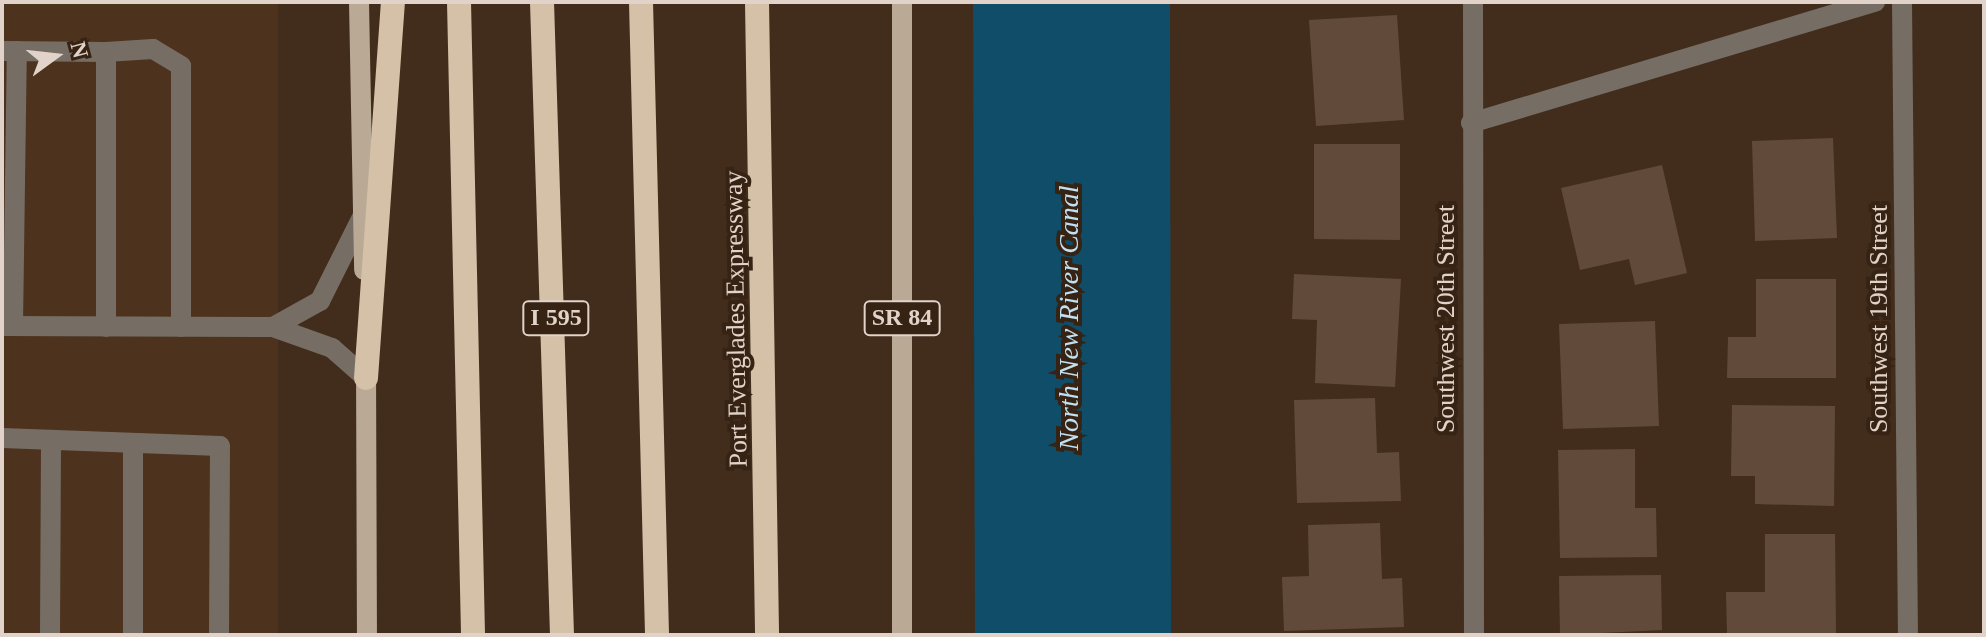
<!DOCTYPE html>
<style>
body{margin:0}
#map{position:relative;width:1986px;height:637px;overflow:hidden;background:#422d1d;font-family:"Times New Roman",serif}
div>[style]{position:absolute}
.built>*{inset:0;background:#4d321e}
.water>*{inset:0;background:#0f4d69}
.building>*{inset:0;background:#614a3a}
.minor>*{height:20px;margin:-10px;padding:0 10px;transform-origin:10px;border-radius:10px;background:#766e64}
.major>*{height:20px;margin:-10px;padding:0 10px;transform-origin:10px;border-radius:10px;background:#baa995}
.highway>*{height:24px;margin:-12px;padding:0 12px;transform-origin:12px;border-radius:12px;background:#d4c1a8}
span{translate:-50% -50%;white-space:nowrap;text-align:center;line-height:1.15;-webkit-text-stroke:8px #372313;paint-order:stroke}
.shield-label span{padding:2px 6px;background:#372313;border:2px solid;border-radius:6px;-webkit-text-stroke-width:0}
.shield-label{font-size:24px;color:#e1d3c9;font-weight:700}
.street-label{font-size:26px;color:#e1d3c9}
.water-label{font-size:28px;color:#c1e1f3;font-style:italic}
.frame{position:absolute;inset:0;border:4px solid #e1d3c9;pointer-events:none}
.north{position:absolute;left:16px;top:16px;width:80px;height:80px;-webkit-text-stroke:6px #372313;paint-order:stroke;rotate:75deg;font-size:22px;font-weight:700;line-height:32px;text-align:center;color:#e1d3c9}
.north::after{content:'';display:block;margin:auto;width:28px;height:36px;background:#e1d3c9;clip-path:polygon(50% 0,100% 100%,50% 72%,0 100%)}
</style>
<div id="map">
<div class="built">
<i style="clip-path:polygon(2px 2px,278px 2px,278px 635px,2px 635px)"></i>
</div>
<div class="water">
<i style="clip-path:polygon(973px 2px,1170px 2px,1171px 635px,975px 635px)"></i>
</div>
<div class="building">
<i style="clip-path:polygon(1397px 15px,1404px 120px,1316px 126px,1309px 20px)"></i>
<i style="clip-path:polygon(1833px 138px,1837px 238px,1755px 241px,1752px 141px)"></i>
<i style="clip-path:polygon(1314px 144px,1400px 144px,1400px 240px,1314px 239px)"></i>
<i style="clip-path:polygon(1662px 165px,1687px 273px,1635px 285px,1629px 259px,1580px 270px,1561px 188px)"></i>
<i style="clip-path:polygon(1294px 274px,1401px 279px,1395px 387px,1315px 383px,1317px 320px,1292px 319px)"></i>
<i style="clip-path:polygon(1756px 279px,1836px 279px,1836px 378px,1727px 378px,1728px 337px,1756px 337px)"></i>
<i style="clip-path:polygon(1655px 321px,1659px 426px,1563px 429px,1559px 324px)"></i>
<i style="clip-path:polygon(1375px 398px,1377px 453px,1399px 452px,1401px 501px,1297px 503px,1294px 400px)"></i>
<i style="clip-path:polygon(1732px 405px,1835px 406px,1834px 506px,1755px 504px,1755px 476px,1731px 476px)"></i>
<i style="clip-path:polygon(1635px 449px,1635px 508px,1656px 508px,1657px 557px,1560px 558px,1558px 450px)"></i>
<i style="clip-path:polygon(1380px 523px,1382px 579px,1402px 578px,1404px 627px,1284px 631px,1282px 577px,1309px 576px,1308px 525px)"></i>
<i style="clip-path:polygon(1765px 534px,1835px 534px,1836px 633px,1727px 634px,1726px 592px,1765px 592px)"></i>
<i style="clip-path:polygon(1661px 575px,1662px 630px,1560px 635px,1559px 576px)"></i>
</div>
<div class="minor">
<i style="left:1473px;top:2px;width:633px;rotate:89.91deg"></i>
<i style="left:1902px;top:2px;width:633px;rotate:89.46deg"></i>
<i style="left:2px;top:51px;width:104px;rotate:0.6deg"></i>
<i style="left:106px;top:52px;width:275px;rotate:90deg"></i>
<i style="left:106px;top:52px;width:47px;rotate:-3.7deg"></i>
<i style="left:153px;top:49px;width:33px;rotate:31deg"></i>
<i style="left:181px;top:66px;width:261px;rotate:90deg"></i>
<i style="left:1471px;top:123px;width:422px;rotate:-16.7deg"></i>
<i style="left:2px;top:326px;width:271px;rotate:0.2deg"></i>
<i style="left:273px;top:327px;width:63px;rotate:19.6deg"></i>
<i style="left:332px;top:348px;width:45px;rotate:41.4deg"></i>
<i style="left:13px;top:326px;width:275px;rotate:-89.2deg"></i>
<i style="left:273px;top:327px;width:54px;rotate:-29deg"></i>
<i style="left:320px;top:301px;width:96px;rotate:-63.4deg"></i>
<i style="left:2px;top:438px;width:218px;rotate:2.1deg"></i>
<i style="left:220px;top:446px;width:189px;rotate:90.3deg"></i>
<i style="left:50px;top:635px;width:195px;rotate:-89.7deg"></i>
<i style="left:133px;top:635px;width:192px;rotate:-90deg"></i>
</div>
<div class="major">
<i style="left:359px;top:2px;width:268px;rotate:88.9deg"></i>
<i style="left:366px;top:362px;width:273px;rotate:89.8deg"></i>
<i style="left:902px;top:635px;width:633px;rotate:-90deg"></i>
</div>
<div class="highway">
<i style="left:459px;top:2px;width:633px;rotate:88.73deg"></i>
<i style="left:542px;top:2px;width:633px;rotate:88.19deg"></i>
<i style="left:641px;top:2px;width:633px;rotate:88.55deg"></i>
<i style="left:757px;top:2px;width:633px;rotate:89.09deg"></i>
<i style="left:366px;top:378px;width:377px;rotate:-85.9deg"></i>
</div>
<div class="shield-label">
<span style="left:556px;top:318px">I 595</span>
<span style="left:902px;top:318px">SR 84</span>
</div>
<div class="street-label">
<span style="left:736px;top:319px;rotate:-91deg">Port Everglades Expressway</span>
<span style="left:1446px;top:319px;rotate:-90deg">Southwest 20th Street</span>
<span style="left:1879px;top:319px;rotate:-90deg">Southwest 19th Street</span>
</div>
<div class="water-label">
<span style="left:1069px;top:318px;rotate:-90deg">North New River Canal</span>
</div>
<div class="frame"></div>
<div class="north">N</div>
</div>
